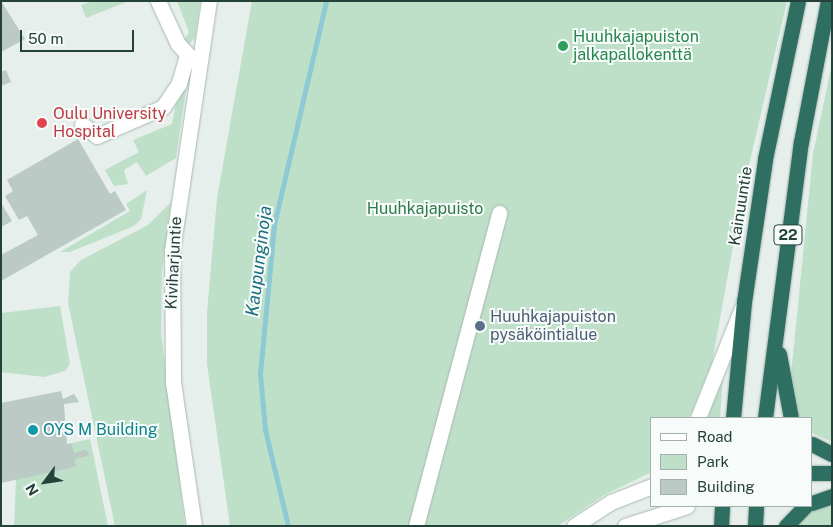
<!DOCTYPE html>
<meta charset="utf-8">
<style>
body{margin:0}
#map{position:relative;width:833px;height:527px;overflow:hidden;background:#e6efeb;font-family:"Public Sans",sans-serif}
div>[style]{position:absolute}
.green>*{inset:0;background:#bfe0c8}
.stream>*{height:4.5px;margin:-2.25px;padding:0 2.25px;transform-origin:2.25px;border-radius:2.25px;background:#8ec9d4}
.building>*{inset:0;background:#bbcac4}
.roads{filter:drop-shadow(0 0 1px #a8b8b2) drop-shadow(0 0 1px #a8b8b2)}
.minor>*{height:15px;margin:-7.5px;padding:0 7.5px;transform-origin:7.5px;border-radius:7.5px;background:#fff}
.highway>*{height:15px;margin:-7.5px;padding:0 7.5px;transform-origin:7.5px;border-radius:7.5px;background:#2f6f62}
.dots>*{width:14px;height:14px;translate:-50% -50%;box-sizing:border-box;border:2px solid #f7fbf9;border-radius:50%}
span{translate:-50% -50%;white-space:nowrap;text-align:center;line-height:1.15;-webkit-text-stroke:4px #f7fbf9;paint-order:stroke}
.shield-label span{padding:1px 4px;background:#f7fbf9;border:1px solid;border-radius:4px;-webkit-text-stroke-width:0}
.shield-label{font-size:15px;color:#24423a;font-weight:700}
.leisure-label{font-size:16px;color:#27864d}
.left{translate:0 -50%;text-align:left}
.health-label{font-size:16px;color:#be3a42}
.street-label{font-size:16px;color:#24423a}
.park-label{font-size:16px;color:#2d7a4b}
.service-label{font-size:16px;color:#4e5e75}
.culture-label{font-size:16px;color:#0d838f}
.water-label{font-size:18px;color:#1c6f80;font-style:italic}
.frame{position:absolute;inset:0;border:2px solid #24423a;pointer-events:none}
.legend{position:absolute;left:650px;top:417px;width:162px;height:90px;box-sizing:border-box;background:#f7fbf9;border:1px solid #a3b1ad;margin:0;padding:6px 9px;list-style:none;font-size:15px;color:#24423a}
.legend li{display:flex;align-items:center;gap:10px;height:25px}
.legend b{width:25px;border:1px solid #a3b1ad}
.north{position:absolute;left:20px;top:457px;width:50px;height:50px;-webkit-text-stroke:4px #f7fbf9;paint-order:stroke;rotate:239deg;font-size:14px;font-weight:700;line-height:20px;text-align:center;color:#24423a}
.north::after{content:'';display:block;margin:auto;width:18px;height:22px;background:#24423a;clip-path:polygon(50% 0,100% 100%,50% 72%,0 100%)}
.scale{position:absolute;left:20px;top:30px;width:114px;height:22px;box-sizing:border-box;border:2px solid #24423a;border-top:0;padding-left:6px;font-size:15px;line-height:18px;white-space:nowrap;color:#24423a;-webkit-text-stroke:4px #f7fbf9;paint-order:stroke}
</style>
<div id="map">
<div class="green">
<i style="clip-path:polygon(94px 1px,129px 1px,86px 18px,81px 5px)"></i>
<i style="clip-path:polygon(177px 1px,200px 1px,195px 38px,188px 45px,183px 42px,189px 32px)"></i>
<i style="clip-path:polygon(252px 1px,787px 1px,743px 191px,712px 363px,689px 418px,652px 418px,652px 472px,606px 494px,558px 526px,230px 526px,207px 364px,207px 312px,217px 198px)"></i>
<i style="clip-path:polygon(832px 63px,832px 442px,812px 433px,812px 418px,799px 418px,790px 385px,813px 154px)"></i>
<i style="clip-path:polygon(187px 82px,176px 158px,146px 176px,137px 162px,124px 170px,128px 184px,114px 186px,105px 170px,139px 152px,133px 140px,172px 124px,180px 83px)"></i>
<i style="clip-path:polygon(147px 190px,141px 219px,134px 226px,70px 252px,60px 252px,130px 211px,126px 204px)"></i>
<i style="clip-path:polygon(171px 202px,162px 272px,161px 332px,185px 526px,115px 526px,68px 303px,70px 272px,81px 260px,148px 225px)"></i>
<i style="clip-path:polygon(60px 306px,70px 364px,65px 371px,44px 377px,1px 372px,1px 313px)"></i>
<i style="clip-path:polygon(723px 377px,720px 418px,705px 418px,722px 379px)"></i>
<i style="clip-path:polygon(90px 439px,108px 526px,14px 526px,16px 479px,76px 467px,75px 459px,90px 456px,86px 449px,74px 453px,72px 443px)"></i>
<i style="clip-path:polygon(832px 505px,832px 526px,795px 526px,809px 511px)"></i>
</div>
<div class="stream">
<i style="left:288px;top:526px;width:99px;rotate:-103.5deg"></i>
<i style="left:265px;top:430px;width:56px;rotate:-95.1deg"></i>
<i style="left:260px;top:374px;width:150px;rotate:-84.6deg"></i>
<i style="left:274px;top:225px;width:230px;rotate:-76.9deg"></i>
</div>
<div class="building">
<i style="clip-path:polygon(1px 1px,25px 39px,1px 52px)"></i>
<i style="clip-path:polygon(6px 70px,11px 82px,1px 86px,1px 72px)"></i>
<i style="clip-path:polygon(78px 139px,110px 194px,115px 191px,126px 210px,1px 281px,1px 255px,38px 235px,27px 216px,19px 220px,5px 196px,13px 191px,7px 180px)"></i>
<i style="clip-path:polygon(1px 203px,12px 221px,1px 227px)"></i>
<i style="clip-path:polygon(61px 391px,63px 399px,74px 394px,79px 402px,64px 404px,67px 444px,72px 443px,74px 453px,86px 449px,90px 456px,75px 459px,76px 467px,1px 483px,1px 403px)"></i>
</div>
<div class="roads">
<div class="minor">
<i style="left:158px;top:1px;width:47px;rotate:65.1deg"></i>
<i style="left:178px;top:44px;width:23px;rotate:47deg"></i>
<i style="left:82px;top:124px;width:19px;rotate:39deg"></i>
<i style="left:97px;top:136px;width:72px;rotate:-23.7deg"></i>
<i style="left:163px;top:107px;width:29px;rotate:-56deg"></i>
<i style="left:179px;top:83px;width:29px;rotate:-74deg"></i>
<i style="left:698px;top:418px;width:118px;rotate:-68.2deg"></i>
<i style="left:194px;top:526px;width:146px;rotate:-98.3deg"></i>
<i style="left:173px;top:382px;width:131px;rotate:-90.4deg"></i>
<i style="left:172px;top:251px;width:253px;rotate:-81.6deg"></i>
<i style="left:416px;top:526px;width:324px;rotate:-75.1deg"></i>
<i style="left:574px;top:526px;width:44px;rotate:-33deg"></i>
<i style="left:611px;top:502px;width:44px;rotate:-21.3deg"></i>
<i style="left:625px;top:526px;width:65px;rotate:-17.9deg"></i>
</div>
<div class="highway">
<i style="left:779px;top:354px;width:65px;rotate:79.4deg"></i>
<i style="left:733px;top:418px;width:117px;rotate:-84.6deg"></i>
<i style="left:744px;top:302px;width:145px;rotate:-81.6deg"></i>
<i style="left:765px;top:159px;width:161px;rotate:-78.2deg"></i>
<i style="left:765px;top:418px;width:278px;rotate:-82.6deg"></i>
<i style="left:801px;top:142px;width:144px;rotate:-79.2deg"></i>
<i style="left:812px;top:444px;width:22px;rotate:27deg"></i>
<i style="left:812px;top:473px;width:20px"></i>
<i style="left:812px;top:503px;width:21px;rotate:-19deg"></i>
<i style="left:721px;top:526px;width:20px;rotate:-87deg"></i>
<i style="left:755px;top:526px;width:20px;rotate:-87deg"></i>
<i style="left:786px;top:526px;width:28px;rotate:-46deg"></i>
</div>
</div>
<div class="dots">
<i style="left:563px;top:46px;background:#2e9e5b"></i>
<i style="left:42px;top:123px;background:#e0444e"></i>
<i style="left:480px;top:326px;background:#5c6f8a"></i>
<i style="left:33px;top:430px;background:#0f9aa8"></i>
</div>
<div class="shield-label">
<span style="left:788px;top:235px">22</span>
</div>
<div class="leisure-label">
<span class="left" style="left:573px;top:46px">Huuhkajapuiston<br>jalkapallokenttä</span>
</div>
<div class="health-label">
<span class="left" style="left:53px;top:123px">Oulu University<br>Hospital</span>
</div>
<div class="street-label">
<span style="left:741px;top:206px;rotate:-81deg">Kainuuntie</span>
<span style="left:174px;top:263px;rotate:-87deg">Kiviharjuntie</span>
</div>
<div class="park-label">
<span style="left:425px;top:209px">Huuhkajapuisto</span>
</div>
<div class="service-label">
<span class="left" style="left:490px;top:326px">Huuhkajapuiston<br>pysäköintialue</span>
</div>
<div class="culture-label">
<span class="left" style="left:43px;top:430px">OYS M Building</span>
</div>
<div class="water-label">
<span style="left:259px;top:261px;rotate:-83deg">Kaupunginoja</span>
</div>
<div class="frame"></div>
<ul class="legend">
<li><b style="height:6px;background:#fff"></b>Road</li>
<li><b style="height:14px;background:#bfe0c8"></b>Park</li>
<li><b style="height:14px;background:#bbcac4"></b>Building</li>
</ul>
<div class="north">N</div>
<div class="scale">50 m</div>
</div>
